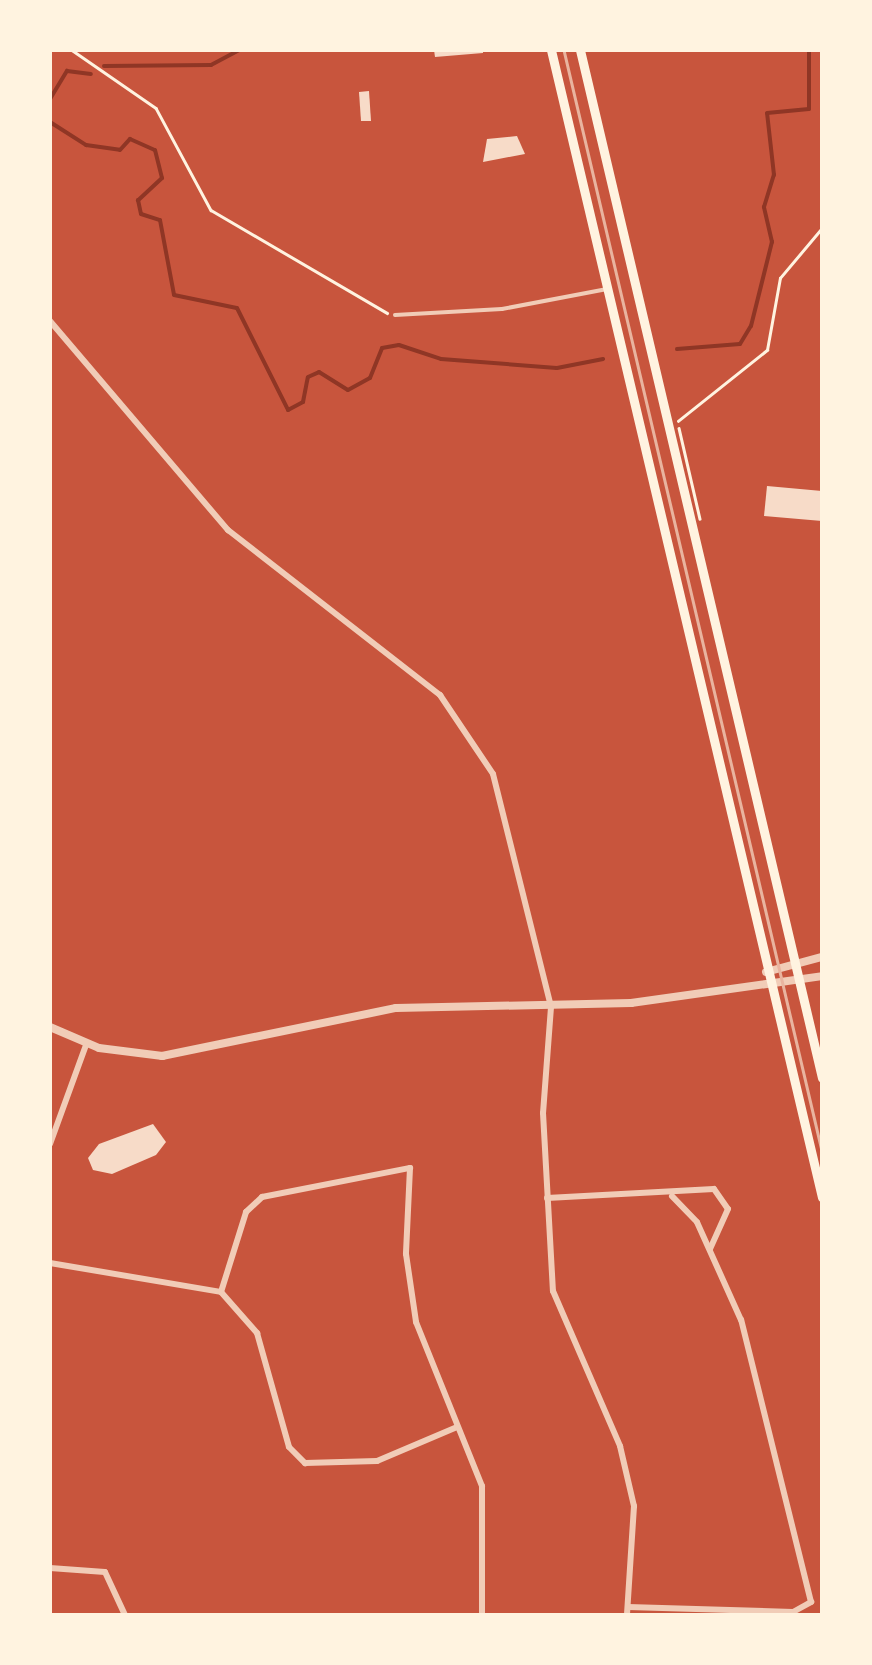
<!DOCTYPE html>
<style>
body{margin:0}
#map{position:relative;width:872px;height:1665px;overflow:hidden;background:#c8553d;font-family:"Space Grotesk",sans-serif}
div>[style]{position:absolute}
.stream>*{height:4px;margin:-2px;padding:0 2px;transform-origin:2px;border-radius:2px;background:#8f3625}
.building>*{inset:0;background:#f7dbc8}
.path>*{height:2.5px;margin:-1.25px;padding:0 1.25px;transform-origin:1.25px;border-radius:1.25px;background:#fff3e0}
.service>*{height:4px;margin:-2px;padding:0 2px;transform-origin:2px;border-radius:2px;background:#f1ccb7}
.minor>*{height:6px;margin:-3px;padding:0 3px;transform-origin:3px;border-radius:3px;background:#f1ccb7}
.tertiary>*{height:8px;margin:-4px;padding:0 4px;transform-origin:4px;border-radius:4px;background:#f1ccb7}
.secondary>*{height:9px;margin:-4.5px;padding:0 4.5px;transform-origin:4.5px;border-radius:4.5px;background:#fff3e0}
.tram>*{height:2.5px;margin:-1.25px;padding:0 1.25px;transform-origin:1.25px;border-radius:1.25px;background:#e9b49f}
span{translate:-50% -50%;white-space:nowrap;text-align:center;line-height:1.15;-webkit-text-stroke:9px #fff3e0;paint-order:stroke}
.frame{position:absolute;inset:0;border:52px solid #fff3e0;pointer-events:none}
</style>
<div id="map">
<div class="stream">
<i style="left:104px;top:66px;width:107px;rotate:-0.5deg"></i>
<i style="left:211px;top:65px;width:32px;rotate:-28deg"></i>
<i style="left:50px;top:99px;width:33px;rotate:-59deg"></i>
<i style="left:67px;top:71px;width:24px;rotate:7deg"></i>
<i style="left:50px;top:122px;width:43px;rotate:32.6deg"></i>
<i style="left:86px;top:145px;width:34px;rotate:8deg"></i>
<i style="left:120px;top:150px;width:15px;rotate:-48deg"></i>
<i style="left:130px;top:139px;width:27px;rotate:24deg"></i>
<i style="left:155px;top:150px;width:29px;rotate:76deg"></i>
<i style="left:162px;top:178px;width:33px;rotate:137deg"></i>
<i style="left:138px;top:200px;width:14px;rotate:78deg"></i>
<i style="left:141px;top:214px;width:20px;rotate:18deg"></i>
<i style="left:160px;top:220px;width:76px;rotate:79.4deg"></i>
<i style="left:174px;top:295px;width:64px;rotate:11.7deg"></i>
<i style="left:237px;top:308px;width:114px;rotate:63.4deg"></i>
<i style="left:288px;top:410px;width:17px;rotate:-28deg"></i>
<i style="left:303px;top:402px;width:25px;rotate:-79deg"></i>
<i style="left:308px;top:377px;width:12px;rotate:-24deg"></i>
<i style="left:319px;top:372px;width:34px;rotate:32deg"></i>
<i style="left:348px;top:390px;width:25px;rotate:-29deg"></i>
<i style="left:370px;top:378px;width:32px;rotate:-68deg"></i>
<i style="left:382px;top:348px;width:17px;rotate:-10deg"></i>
<i style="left:399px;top:345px;width:44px;rotate:18.4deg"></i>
<i style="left:441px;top:359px;width:116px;rotate:4.4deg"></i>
<i style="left:557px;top:368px;width:47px;rotate:-11.1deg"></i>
<i style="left:677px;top:349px;width:63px;rotate:-4.5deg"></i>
<i style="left:740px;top:344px;width:21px;rotate:-59deg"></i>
<i style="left:751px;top:326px;width:87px;rotate:-76deg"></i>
<i style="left:772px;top:242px;width:36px;rotate:-103deg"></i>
<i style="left:764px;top:207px;width:34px;rotate:-73deg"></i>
<i style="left:774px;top:175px;width:62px;rotate:-96.4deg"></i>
<i style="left:767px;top:113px;width:42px;rotate:-5.4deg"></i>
<i style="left:809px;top:109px;width:59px;rotate:-90deg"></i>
</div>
<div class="building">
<i style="clip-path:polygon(434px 50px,483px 50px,483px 53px,435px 57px)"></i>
<i style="clip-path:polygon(369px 91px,371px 121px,361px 121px,359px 92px)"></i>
<i style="clip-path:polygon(517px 136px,525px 154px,483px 162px,487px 139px)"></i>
<i style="clip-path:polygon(767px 486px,822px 491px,822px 521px,764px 516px)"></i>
<i style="clip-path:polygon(153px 1124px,166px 1142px,156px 1155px,112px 1174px,93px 1170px,88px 1158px,99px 1144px)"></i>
</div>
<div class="path">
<i style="left:72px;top:50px;width:102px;rotate:34.6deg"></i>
<i style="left:156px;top:108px;width:116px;rotate:61.7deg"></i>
<i style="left:211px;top:210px;width:204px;rotate:30.3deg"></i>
<i style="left:678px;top:421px;width:114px;rotate:-38.6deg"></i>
<i style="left:767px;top:350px;width:73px;rotate:-79.8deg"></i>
<i style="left:780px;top:278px;width:65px;rotate:-50deg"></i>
<i style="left:679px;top:428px;width:93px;rotate:77deg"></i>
</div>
<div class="service">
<i style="left:395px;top:315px;width:107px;rotate:-3.2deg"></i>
<i style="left:502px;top:309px;width:107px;rotate:-10.8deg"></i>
</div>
<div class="minor">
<i style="left:50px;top:321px;width:275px;rotate:49.6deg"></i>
<i style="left:228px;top:530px;width:269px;rotate:37.9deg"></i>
<i style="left:440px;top:695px;width:95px;rotate:56.1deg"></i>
<i style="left:493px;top:774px;width:240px;rotate:76deg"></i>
<i style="left:551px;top:1007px;width:106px;rotate:94.3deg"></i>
<i style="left:543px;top:1113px;width:178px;rotate:86.8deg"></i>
<i style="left:553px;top:1291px;width:169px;rotate:66.6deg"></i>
<i style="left:620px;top:1446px;width:62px;rotate:76.9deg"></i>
<i style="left:634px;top:1506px;width:109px;rotate:93.7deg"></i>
<i style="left:50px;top:1144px;width:105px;rotate:-70deg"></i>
<i style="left:547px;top:1198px;width:167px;rotate:-3.1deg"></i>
<i style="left:714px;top:1189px;width:24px;rotate:55deg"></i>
<i style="left:728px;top:1209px;width:44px;rotate:114.2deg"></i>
<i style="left:50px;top:1263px;width:173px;rotate:9.6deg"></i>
<i style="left:221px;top:1292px;width:55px;rotate:48.7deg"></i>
<i style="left:257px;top:1333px;width:118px;rotate:74.3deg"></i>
<i style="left:289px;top:1447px;width:23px;rotate:45deg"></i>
<i style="left:305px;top:1463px;width:72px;rotate:-1.6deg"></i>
<i style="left:377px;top:1461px;width:87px;rotate:-23deg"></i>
<i style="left:221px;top:1292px;width:84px;rotate:-72.6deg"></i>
<i style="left:246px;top:1212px;width:22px;rotate:-43deg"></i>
<i style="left:262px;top:1197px;width:151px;rotate:-11.1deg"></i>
<i style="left:410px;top:1168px;width:86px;rotate:92.7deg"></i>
<i style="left:406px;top:1254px;width:69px;rotate:81.6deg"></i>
<i style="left:416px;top:1322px;width:177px;rotate:68.1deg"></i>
<i style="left:482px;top:1486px;width:129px;rotate:90deg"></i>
<i style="left:50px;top:1568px;width:55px;rotate:4.2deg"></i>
<i style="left:105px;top:1572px;width:47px;rotate:65.1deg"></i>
<i style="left:628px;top:1607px;width:165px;rotate:1.7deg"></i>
<i style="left:793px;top:1612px;width:21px;rotate:-29deg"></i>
<i style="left:811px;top:1602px;width:291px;rotate:-103.9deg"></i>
<i style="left:741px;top:1320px;width:107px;rotate:-114.2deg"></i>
<i style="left:697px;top:1222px;width:36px;rotate:-134deg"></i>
</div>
<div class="tertiary">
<i style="left:766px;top:972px;width:58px;rotate:-15deg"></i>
<i style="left:50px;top:1027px;width:53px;rotate:23.2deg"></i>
<i style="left:99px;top:1048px;width:64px;rotate:7.2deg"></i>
<i style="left:162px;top:1056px;width:239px;rotate:-11.6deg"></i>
<i style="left:396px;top:1008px;width:235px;rotate:-1.2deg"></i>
<i style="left:631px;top:1003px;width:193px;rotate:-8deg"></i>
</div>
<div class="secondary">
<i style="left:551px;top:50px;width:1179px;rotate:76.71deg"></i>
<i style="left:580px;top:50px;width:1056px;rotate:76.75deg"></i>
</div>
<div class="tram">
<i style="left:564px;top:50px;width:1131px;rotate:76.81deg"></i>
</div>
<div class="frame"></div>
</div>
